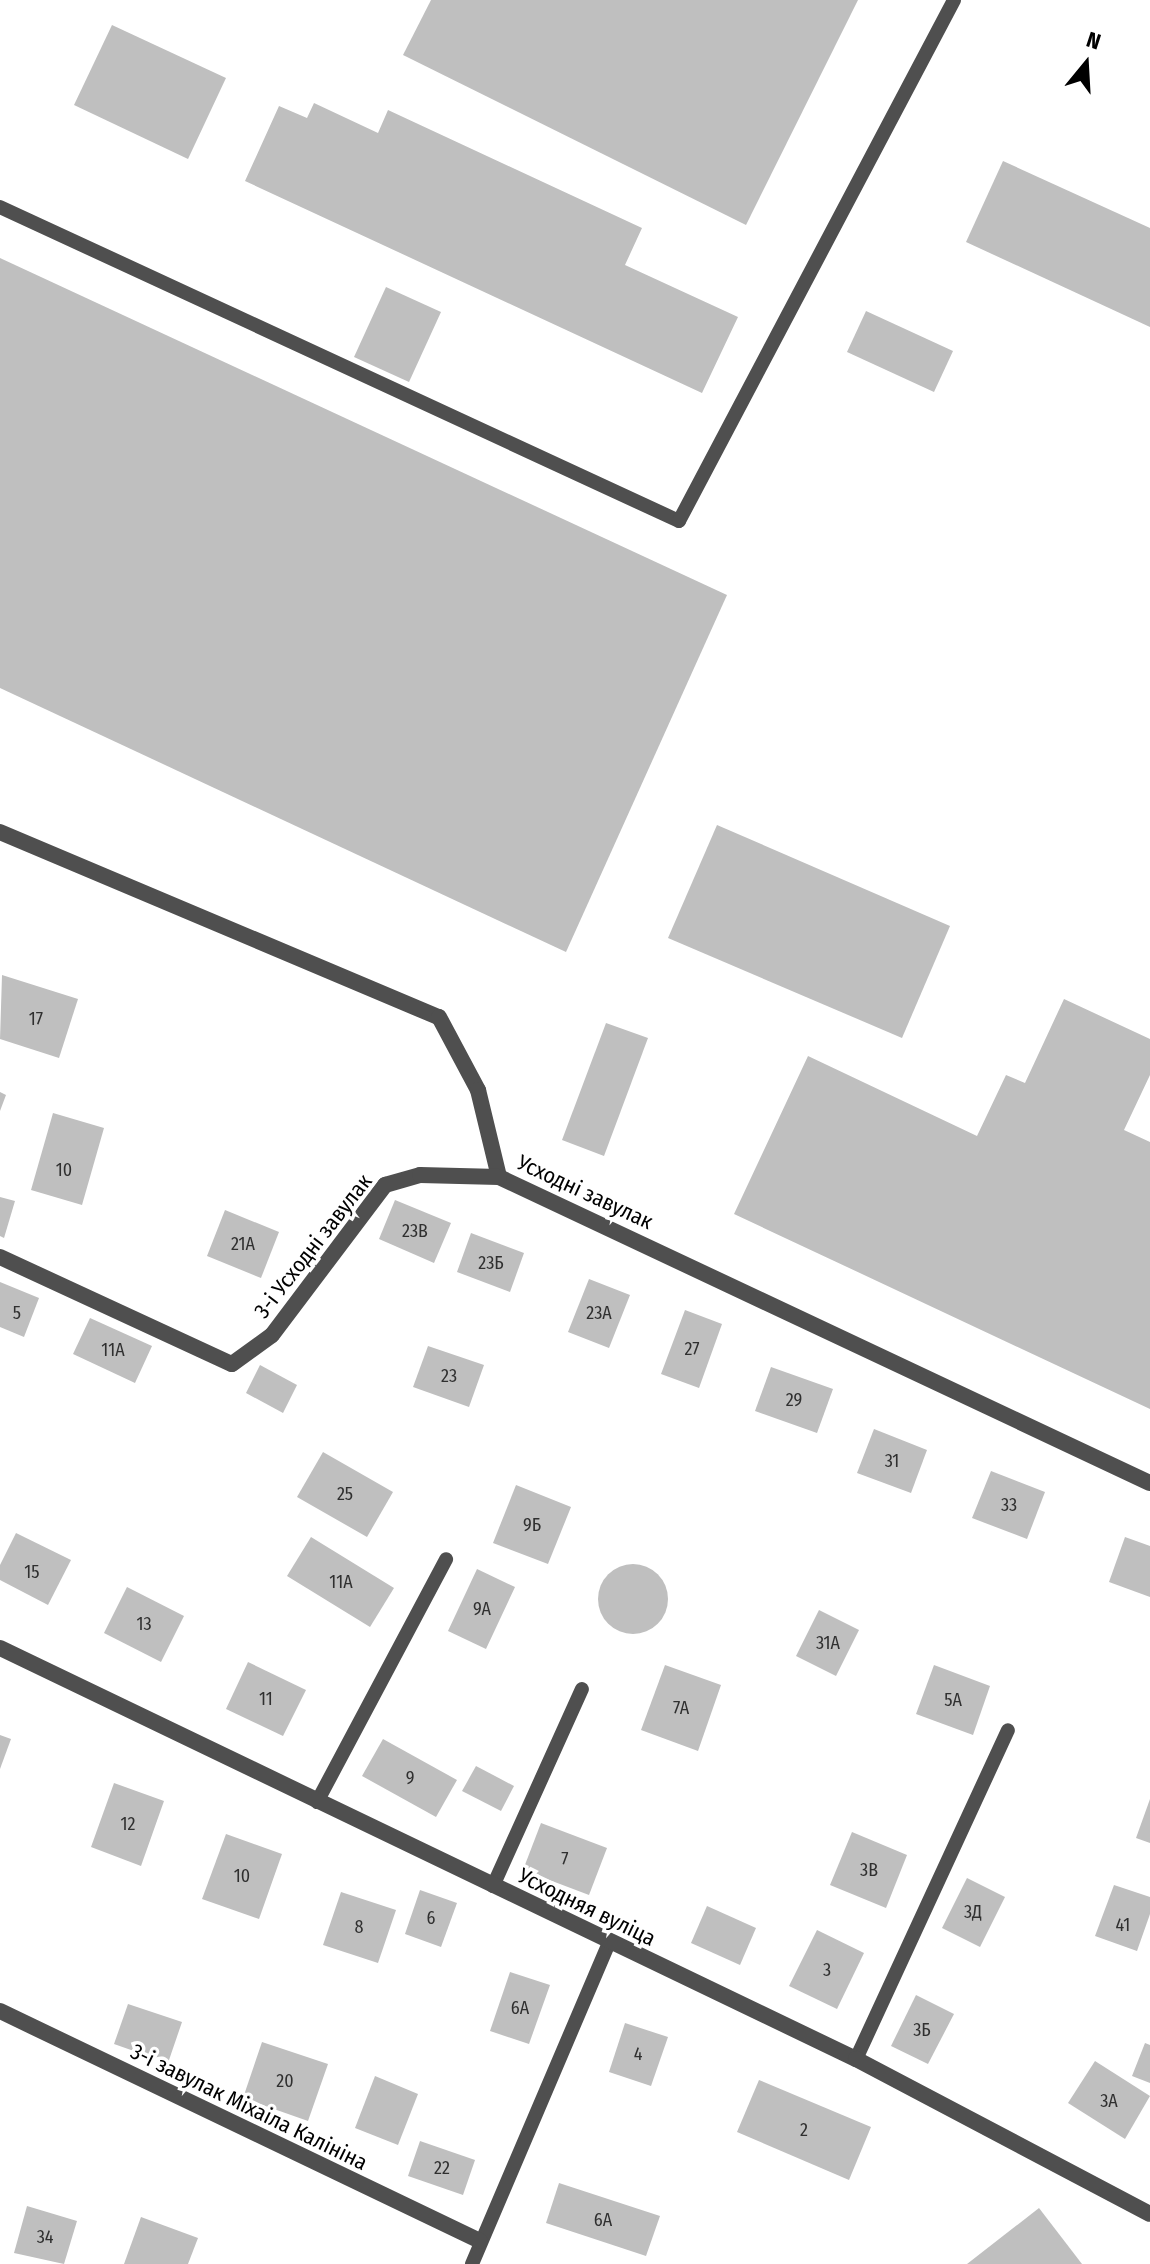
<!DOCTYPE html>
<meta charset="utf-8">
<style>
body{margin:0}
#map{position:relative;width:1150px;height:2264px;overflow:hidden;background:#fff;font-family:"Fira Sans Condensed",sans-serif}
div>[style]{position:absolute}
.building>*{inset:0;background:#bfbfbf}
.round{border-radius:50%}
.lane>*{height:14px;margin:-7px;padding:0 7px;transform-origin:7px;border-radius:7px;background:#4f4f4f}
.street>*{height:16px;margin:-8px;padding:0 8px;transform-origin:8px;border-radius:8px;background:#4f4f4f}
span{translate:-50% -50%;white-space:nowrap;text-align:center;line-height:1.15;-webkit-text-stroke:7px #fff;paint-order:stroke}
.number-label{font-size:18px;color:#303030}
.number-label span{-webkit-text-stroke-width:0}
.street-label{font-size:22px;color:#000}
.north{position:absolute;left:1046px;top:24px;width:80px;height:80px;-webkit-text-stroke:6px #fff;paint-order:stroke;rotate:18deg;font-size:22px;font-weight:700;line-height:32px;text-align:center;color:#000}
.north::after{content:'';display:block;margin:auto;width:28px;height:36px;background:#000;clip-path:polygon(50% 0,100% 100%,50% 72%,0 100%)}
</style>
<div id="map">
<div class="building">
<i style="clip-path:polygon(431px 0,858px 0,746px 225px,403px 55px)"></i>
<i style="clip-path:polygon(112px 25px,226px 78px,188px 159px,74px 105px)"></i>
<i style="clip-path:polygon(314px 103px,378px 133px,388px 110px,642px 228px,625px 265px,738px 317px,702px 393px,245px 181px,279px 106px,307px 118px)"></i>
<i style="clip-path:polygon(1003px 161px,1150px 228px,1150px 327px,966px 242px)"></i>
<i style="clip-path:polygon(0 258px,727px 595px,566px 952px,0 688px)"></i>
<i style="clip-path:polygon(386px 287px,441px 312px,409px 382px,354px 357px)"></i>
<i style="clip-path:polygon(866px 311px,953px 351px,934px 392px,847px 352px)"></i>
<i style="clip-path:polygon(717px 825px,950px 926px,902px 1038px,668px 938px)"></i>
<i style="clip-path:polygon(2px 975px,78px 999px,59px 1058px,0 1039px)"></i>
<i style="clip-path:polygon(1064px 999px,1150px 1039px,1150px 1075px,1124px 1130px,1150px 1142px,1150px 1409px,734px 1214px,808px 1056px,977px 1136px,1006px 1075px,1025px 1083px)"></i>
<i style="clip-path:polygon(606px 1023px,648px 1038px,604px 1156px,562px 1140px)"></i>
<i style="clip-path:polygon(0 1092px,6px 1095px,0 1111px)"></i>
<i style="clip-path:polygon(53px 1113px,104px 1128px,82px 1205px,31px 1190px)"></i>
<i style="clip-path:polygon(0 1197px,15px 1201px,4px 1238px,0 1236px)"></i>
<i style="clip-path:polygon(395px 1200px,451px 1223px,434px 1263px,379px 1239px)"></i>
<i style="clip-path:polygon(225px 1210px,279px 1232px,261px 1278px,207px 1256px)"></i>
<i style="clip-path:polygon(471px 1233px,524px 1253px,510px 1292px,457px 1272px)"></i>
<i style="clip-path:polygon(589px 1279px,630px 1295px,609px 1348px,568px 1332px)"></i>
<i style="clip-path:polygon(0 1282px,39px 1298px,24px 1337px,0 1327px)"></i>
<i style="clip-path:polygon(685px 1310px,722px 1324px,699px 1388px,661px 1374px)"></i>
<i style="clip-path:polygon(90px 1318px,152px 1346px,135px 1383px,73px 1354px)"></i>
<i style="clip-path:polygon(428px 1346px,484px 1365px,469px 1407px,413px 1387px)"></i>
<i style="clip-path:polygon(260px 1365px,297px 1385px,283px 1413px,246px 1393px)"></i>
<i style="clip-path:polygon(771px 1367px,833px 1389px,817px 1433px,755px 1411px)"></i>
<i style="clip-path:polygon(874px 1429px,927px 1450px,911px 1493px,857px 1473px)"></i>
<i style="clip-path:polygon(323px 1452px,393px 1492px,367px 1537px,297px 1497px)"></i>
<i style="clip-path:polygon(991px 1471px,1045px 1492px,1027px 1539px,972px 1518px)"></i>
<i style="clip-path:polygon(516px 1485px,571px 1507px,548px 1564px,493px 1543px)"></i>
<i style="clip-path:polygon(16px 1533px,71px 1560px,48px 1605px,0 1580px,0 1565px)"></i>
<i style="clip-path:polygon(311px 1537px,394px 1588px,370px 1627px,287px 1576px)"></i>
<i style="clip-path:polygon(1125px 1537px,1150px 1546px,1150px 1597px,1109px 1582px)"></i>
<i class="round" style="left:598px;top:1564px;width:70px;height:70px"></i>
<i style="clip-path:polygon(477px 1569px,515px 1587px,486px 1649px,448px 1631px)"></i>
<i style="clip-path:polygon(127px 1587px,184px 1616px,161px 1662px,104px 1633px)"></i>
<i style="clip-path:polygon(819px 1610px,859px 1630px,836px 1676px,796px 1656px)"></i>
<i style="clip-path:polygon(248px 1662px,306px 1690px,283px 1736px,226px 1709px)"></i>
<i style="clip-path:polygon(665px 1665px,721px 1685px,698px 1751px,641px 1730px)"></i>
<i style="clip-path:polygon(934px 1665px,990px 1686px,973px 1735px,916px 1714px)"></i>
<i style="clip-path:polygon(0 1735px,11px 1739px,0 1769px)"></i>
<i style="clip-path:polygon(383px 1739px,457px 1780px,436px 1817px,362px 1776px)"></i>
<i style="clip-path:polygon(476px 1766px,514px 1786px,501px 1811px,462px 1791px)"></i>
<i style="clip-path:polygon(114px 1783px,164px 1801px,141px 1866px,91px 1847px)"></i>
<i style="clip-path:polygon(1150px 1799px,1150px 1843px,1136px 1838px)"></i>
<i style="clip-path:polygon(541px 1823px,607px 1848px,589px 1895px,523px 1870px)"></i>
<i style="clip-path:polygon(852px 1832px,907px 1855px,886px 1908px,830px 1885px)"></i>
<i style="clip-path:polygon(226px 1834px,282px 1854px,259px 1919px,202px 1899px)"></i>
<i style="clip-path:polygon(967px 1878px,1005px 1897px,980px 1947px,942px 1928px)"></i>
<i style="clip-path:polygon(1114px 1885px,1150px 1897px,1150px 1914px,1137px 1951px,1095px 1936px)"></i>
<i style="clip-path:polygon(420px 1890px,457px 1903px,441px 1947px,405px 1934px)"></i>
<i style="clip-path:polygon(341px 1892px,396px 1910px,378px 1963px,323px 1945px)"></i>
<i style="clip-path:polygon(707px 1906px,756px 1928px,740px 1965px,691px 1943px)"></i>
<i style="clip-path:polygon(817px 1930px,864px 1953px,837px 2009px,789px 1986px)"></i>
<i style="clip-path:polygon(510px 1972px,550px 1985px,529px 2044px,490px 2031px)"></i>
<i style="clip-path:polygon(916px 1995px,954px 2014px,928px 2064px,891px 2046px)"></i>
<i style="clip-path:polygon(128px 2004px,182px 2022px,168px 2063px,114px 2044px)"></i>
<i style="clip-path:polygon(625px 2023px,668px 2037px,651px 2086px,609px 2072px)"></i>
<i style="clip-path:polygon(262px 2042px,328px 2064px,308px 2121px,243px 2098px)"></i>
<i style="clip-path:polygon(1145px 2043px,1150px 2045px,1150px 2083px,1132px 2076px)"></i>
<i style="clip-path:polygon(1095px 2061px,1150px 2096px,1125px 2139px,1068px 2103px)"></i>
<i style="clip-path:polygon(375px 2076px,418px 2094px,398px 2145px,355px 2128px)"></i>
<i style="clip-path:polygon(759px 2080px,871px 2127px,849px 2180px,737px 2132px)"></i>
<i style="clip-path:polygon(420px 2141px,475px 2160px,463px 2195px,408px 2176px)"></i>
<i style="clip-path:polygon(559px 2183px,660px 2216px,646px 2256px,546px 2223px)"></i>
<i style="clip-path:polygon(27px 2206px,77px 2221px,64px 2264px,14px 2253px)"></i>
<i style="clip-path:polygon(1039px 2208px,1082px 2264px,967px 2264px)"></i>
<i style="clip-path:polygon(141px 2217px,198px 2238px,188px 2264px,124px 2264px)"></i>
</div>
<div class="lane">
<i style="left:0;top:207px;width:748px;rotate:24.82deg"></i>
<i style="left:679px;top:521px;width:589px;rotate:-62.17deg"></i>
<i style="left:317px;top:1802px;width:275px;rotate:-62deg"></i>
<i style="left:493px;top:1886px;width:216px;rotate:-65.7deg"></i>
<i style="left:856px;top:2059px;width:362px;rotate:-65.2deg"></i>
<i style="left:472px;top:2264px;width:349px;rotate:-66.9deg"></i>
</div>
<div class="street">
<i style="left:0;top:832px;width:476px;rotate:22.9deg"></i>
<i style="left:439px;top:1017px;width:83px;rotate:61.9deg"></i>
<i style="left:478px;top:1090px;width:89px;rotate:76.4deg"></i>
<i style="left:499px;top:1177px;width:719px;rotate:25.18deg"></i>
<i style="left:0;top:1257px;width:255px;rotate:24.8deg"></i>
<i style="left:232px;top:1364px;width:49px;rotate:-35.9deg"></i>
<i style="left:272px;top:1335px;width:188px;rotate:-53deg"></i>
<i style="left:385px;top:1185px;width:36px;rotate:-16deg"></i>
<i style="left:420px;top:1175px;width:79px;rotate:1.5deg"></i>
<i style="left:0;top:1648px;width:950px;rotate:25.65deg"></i>
<i style="left:856px;top:2059px;width:332px;rotate:27.8deg"></i>
<i style="left:0;top:2011px;width:532px;rotate:25.6deg"></i>
</div>
<div class="number-label">
<span style="left:36px;top:1019px">17</span>
<span style="left:64px;top:1170px">10</span>
<span style="left:415px;top:1231px">23В</span>
<span style="left:243px;top:1244px">21А</span>
<span style="left:491px;top:1263px">23Б</span>
<span style="left:17px;top:1313px">5</span>
<span style="left:599px;top:1313px">23А</span>
<span style="left:692px;top:1349px">27</span>
<span style="left:113px;top:1350px">11А</span>
<span style="left:449px;top:1376px">23</span>
<span style="left:794px;top:1400px">29</span>
<span style="left:892px;top:1461px">31</span>
<span style="left:345px;top:1494px">25</span>
<span style="left:1009px;top:1505px">33</span>
<span style="left:532px;top:1525px">9Б</span>
<span style="left:32px;top:1572px">15</span>
<span style="left:341px;top:1582px">11А</span>
<span style="left:482px;top:1609px">9А</span>
<span style="left:144px;top:1624px">13</span>
<span style="left:828px;top:1643px">31А</span>
<span style="left:266px;top:1699px">11</span>
<span style="left:953px;top:1700px">5А</span>
<span style="left:681px;top:1708px">7А</span>
<span style="left:410px;top:1778px">9</span>
<span style="left:128px;top:1824px">12</span>
<span style="left:565px;top:1859px">7</span>
<span style="left:869px;top:1870px">3В</span>
<span style="left:242px;top:1876px">10</span>
<span style="left:973px;top:1912px">3Д</span>
<span style="left:431px;top:1918px">6</span>
<span style="left:1123px;top:1925px">41</span>
<span style="left:359px;top:1927px">8</span>
<span style="left:827px;top:1970px">3</span>
<span style="left:520px;top:2008px">6А</span>
<span style="left:922px;top:2030px">3Б</span>
<span style="left:638px;top:2054px">4</span>
<span style="left:285px;top:2081px">20</span>
<span style="left:1109px;top:2101px">3А</span>
<span style="left:804px;top:2130px">2</span>
<span style="left:442px;top:2168px">22</span>
<span style="left:603px;top:2220px">6А</span>
<span style="left:45px;top:2237px">34</span>
</div>
<div class="street-label">
<span style="left:585px;top:1192px;rotate:25deg">Усходні завулак</span>
<span style="left:313px;top:1246px;rotate:-52deg">3-і Усходні завулак</span>
<span style="left:587px;top:1907px;rotate:26deg">Усходняя вуліца</span>
<span style="left:249px;top:2107px;rotate:26deg">3-і завулак Міхаіла Калініна</span>
</div>
<div class="north">N</div>
</div>
